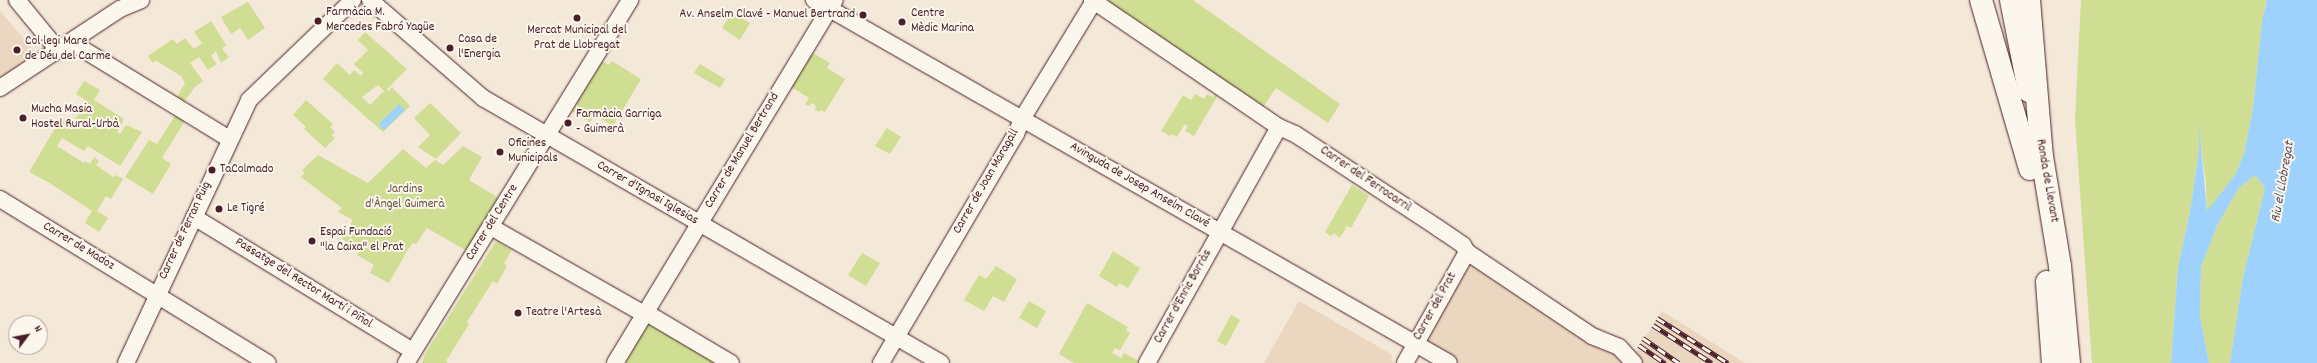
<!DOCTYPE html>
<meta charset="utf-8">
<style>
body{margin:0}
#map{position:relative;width:2317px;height:363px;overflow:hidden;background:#f4e8d8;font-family:Dekko,sans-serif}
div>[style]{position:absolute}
.built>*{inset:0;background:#ebd6c0}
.green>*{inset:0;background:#cfde92}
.water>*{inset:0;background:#9ed2fc}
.roads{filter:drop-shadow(0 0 1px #4a1f2b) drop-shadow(0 0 1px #4a1f2b)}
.street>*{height:16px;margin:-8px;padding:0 8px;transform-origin:8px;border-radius:8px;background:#fbf7ec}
.secondary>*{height:22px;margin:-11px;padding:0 11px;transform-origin:11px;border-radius:11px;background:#fbf7ec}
.highway>*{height:22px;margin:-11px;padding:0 11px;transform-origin:11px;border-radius:11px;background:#fbf7ec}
.rail>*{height:4.5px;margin-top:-2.25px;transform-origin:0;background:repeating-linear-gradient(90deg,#fbf7ec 0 9px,#4a1f2b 0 18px);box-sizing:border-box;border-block:1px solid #4a1f2b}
.dots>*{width:11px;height:11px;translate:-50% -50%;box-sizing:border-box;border:2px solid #fbf7ec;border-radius:50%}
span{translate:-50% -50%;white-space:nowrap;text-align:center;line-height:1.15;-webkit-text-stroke:4px #fbf7ec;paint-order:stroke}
.poi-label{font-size:13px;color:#4a1f2b}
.left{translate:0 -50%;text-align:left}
.right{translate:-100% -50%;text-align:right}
.street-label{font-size:13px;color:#4a1f2b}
.park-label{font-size:13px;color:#6b4f45}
.water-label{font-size:14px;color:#5f4c5f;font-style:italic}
.north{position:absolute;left:8px;top:315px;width:40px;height:40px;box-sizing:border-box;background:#fbf7ec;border:1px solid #b4a19f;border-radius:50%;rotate:58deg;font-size:11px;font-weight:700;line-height:16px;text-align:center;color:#4a1f2b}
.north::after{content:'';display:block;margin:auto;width:14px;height:18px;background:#4a1f2b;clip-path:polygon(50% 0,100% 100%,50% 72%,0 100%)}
</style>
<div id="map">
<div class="built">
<i style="clip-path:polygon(0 11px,39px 56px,0 82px)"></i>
<i style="clip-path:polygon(1475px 248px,1635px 353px,1662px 311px,1745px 363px,1459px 363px,1430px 346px,1427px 341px,1427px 335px)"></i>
<i style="clip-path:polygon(1299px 301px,1391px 354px,1393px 363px,1264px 363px)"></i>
</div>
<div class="green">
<i style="clip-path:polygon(1098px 0,1193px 0,1340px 104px,1328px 123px,1276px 88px,1262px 109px)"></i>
<i style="clip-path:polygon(2081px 0,2267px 0,2262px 21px,2253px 108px,2244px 154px,2235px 175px,2207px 212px,2206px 184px,2199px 130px,2199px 152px,2190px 211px,2178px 267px,2171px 363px,2092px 363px,2075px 119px)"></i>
<i style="clip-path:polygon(248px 2px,265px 28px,248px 40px,240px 28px,231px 34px,221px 17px)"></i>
<i style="clip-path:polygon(732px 12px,750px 23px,740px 40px,722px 28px)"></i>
<i style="clip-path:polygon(211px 21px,226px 45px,222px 49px,229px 57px,221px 63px,216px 51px,211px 56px,217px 64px,208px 70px,199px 57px,190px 63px,203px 81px,195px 87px,183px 103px,176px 99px,185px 83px,181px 76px,155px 60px,153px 63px,148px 56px,173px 39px,177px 44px,185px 38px,194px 49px,202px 43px,194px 32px)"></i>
<i style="clip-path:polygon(evenodd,365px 32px,407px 69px,387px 89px,389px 91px,392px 87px,410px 106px,383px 132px,323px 79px,337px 63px,350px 75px,354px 70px,361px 76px,363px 73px,354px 64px,368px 50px,358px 40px,365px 32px,378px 85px,384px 91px,370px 105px,362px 97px,378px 85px)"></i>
<i style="clip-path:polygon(811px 52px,830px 63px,827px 68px,845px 79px,825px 112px,821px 110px,820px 112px,815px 110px,816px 106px,812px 103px,809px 106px,805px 104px,809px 98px,791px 87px)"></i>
<i style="clip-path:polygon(602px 61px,609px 65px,612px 61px,641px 79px,613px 126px,595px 115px,590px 122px,572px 111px)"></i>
<i style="clip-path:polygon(700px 64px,725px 79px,720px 88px,694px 73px)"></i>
<i style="clip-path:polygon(84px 81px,100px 90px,94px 100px,124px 119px,117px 132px,120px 134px,126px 125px,142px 132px,120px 166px,88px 146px,84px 151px,62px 138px,57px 146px,84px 163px,85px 161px,90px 164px,94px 157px,99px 161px,96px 165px,113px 177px,115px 175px,123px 179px,111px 199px,106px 196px,97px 211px,108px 218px,99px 232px,85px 223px,92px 211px,48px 182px,29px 172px,61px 118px,72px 124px,87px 101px,76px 94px)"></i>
<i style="clip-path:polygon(1216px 93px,1218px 95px,1194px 136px,1185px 131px,1188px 126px,1185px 124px,1177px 137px,1171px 134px,1170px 136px,1161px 131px,1183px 95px,1191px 100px,1195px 94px,1204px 99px,1207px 94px,1213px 97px)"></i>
<i style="clip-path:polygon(306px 100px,333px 124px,330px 127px,335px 132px,332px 135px,335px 138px,325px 148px,304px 129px,306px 127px,293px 115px)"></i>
<i style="clip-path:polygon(430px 103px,461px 133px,436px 159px,418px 147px,430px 135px,414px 118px)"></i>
<i style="clip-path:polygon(177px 113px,186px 119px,162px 158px,171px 164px,153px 194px,125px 177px,149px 140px,157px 144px)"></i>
<i style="clip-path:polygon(887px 128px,901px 137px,890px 154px,875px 146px)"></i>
<i style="clip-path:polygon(463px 146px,482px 157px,469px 180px,499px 198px,467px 251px,427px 228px,416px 244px,413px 243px,407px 251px,389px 283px,370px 273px,374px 265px,357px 255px,360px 250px,342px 239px,353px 220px,338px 212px,342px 208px,301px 177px,305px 173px,302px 170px,318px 155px,368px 183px,403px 149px,426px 168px,435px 160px,443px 165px)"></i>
<i style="clip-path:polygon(2255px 175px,2265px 188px,2243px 277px,2230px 363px,2209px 363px,2200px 316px,2201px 267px,2217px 226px,2238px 189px)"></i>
<i style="clip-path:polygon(1352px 185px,1369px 196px,1351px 228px,1347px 226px,1340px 238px,1334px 233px,1331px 236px,1325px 232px)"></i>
<i style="clip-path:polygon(496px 241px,512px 250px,504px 263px,507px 266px,497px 284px,493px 281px,467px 322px,469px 324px,446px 361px,448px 363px,422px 363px,425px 354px)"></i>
<i style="clip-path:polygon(1113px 251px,1140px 268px,1128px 288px,1119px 283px,1117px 287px,1099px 276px)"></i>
<i style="clip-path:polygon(862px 253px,880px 263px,866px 286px,848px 275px)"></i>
<i style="clip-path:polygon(996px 266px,1017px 279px,1004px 302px,993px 296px,984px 311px,964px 300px,979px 275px,986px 279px)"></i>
<i style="clip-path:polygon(1029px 301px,1046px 311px,1037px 328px,1019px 318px)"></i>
<i style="clip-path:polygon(1087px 303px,1128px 327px,1126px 330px,1130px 333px,1120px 350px,1115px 348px,1112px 353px,1121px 358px,1124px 353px,1139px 361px,1138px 363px,1074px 363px,1059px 354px)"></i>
<i style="clip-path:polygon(1231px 315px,1240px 320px,1226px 346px,1217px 341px)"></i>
<i style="clip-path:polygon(649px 322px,681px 343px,722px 363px,625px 363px)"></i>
</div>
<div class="water">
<i style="clip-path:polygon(2267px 0,2317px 0,2317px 363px,2230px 363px,2243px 277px,2265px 188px,2255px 175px,2238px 189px,2217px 226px,2201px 267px,2200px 316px,2209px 363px,2171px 363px,2178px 267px,2190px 211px,2199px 152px,2199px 125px,2207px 211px,2235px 175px,2244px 154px,2253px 108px,2262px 21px)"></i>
<i style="clip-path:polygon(399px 104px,405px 110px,384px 130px,379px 124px)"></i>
</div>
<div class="roads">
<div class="street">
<i style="left:17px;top:0;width:65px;rotate:50.6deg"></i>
<i style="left:370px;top:0;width:150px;rotate:40.9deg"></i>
<i style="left:483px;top:98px;width:529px;rotate:30.05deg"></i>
<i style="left:814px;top:0;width:731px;rotate:29.75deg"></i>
<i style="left:1092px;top:0;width:226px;rotate:34.2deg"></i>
<i style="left:1279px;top:127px;width:17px;rotate:24deg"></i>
<i style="left:1295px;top:134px;width:171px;rotate:33.3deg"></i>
<i style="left:1438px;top:228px;width:30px;rotate:34deg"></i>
<i style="left:1463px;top:245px;width:8px;rotate:60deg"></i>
<i style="left:1467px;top:252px;width:151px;rotate:33.9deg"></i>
<i style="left:1592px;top:336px;width:29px;rotate:22deg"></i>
<i style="left:1619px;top:347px;width:22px;rotate:47deg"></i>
<i style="left:71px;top:42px;width:185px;rotate:31.5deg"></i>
<i style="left:0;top:88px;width:144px;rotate:-33.4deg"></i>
<i style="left:120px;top:9px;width:23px;rotate:-23deg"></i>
<i style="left:0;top:199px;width:314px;rotate:31.5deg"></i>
<i style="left:194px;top:217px;width:257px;rotate:31.5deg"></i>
<i style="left:491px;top:227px;width:176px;rotate:29.6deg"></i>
<i style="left:650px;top:315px;width:94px;rotate:30.7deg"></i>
<i style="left:126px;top:363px;width:290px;rotate:-64.9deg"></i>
<i style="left:249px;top:100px;width:144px;rotate:-43.9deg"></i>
<i style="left:406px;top:363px;width:427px;rotate:-58.3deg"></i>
<i style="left:615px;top:363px;width:424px;rotate:-58.8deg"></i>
<i style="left:881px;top:363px;width:266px;rotate:-59.5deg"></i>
<i style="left:1016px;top:134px;width:16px;rotate:-68deg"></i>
<i style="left:1022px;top:119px;width:138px;rotate:-58.6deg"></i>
<i style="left:1147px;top:363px;width:270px;rotate:-60.8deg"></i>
<i style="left:1405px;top:363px;width:127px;rotate:-60.8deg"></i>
</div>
<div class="secondary">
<i style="left:2011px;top:0;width:93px;rotate:78.8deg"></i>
<i style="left:2039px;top:138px;width:130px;rotate:80.7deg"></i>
<i style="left:2060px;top:266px;width:97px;rotate:84.7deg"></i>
<i style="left:2047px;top:282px;width:81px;rotate:85.8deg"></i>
</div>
<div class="highway">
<i style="left:1981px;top:0;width:176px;rotate:73.8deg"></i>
<i style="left:2029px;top:0;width:159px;rotate:85.3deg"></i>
</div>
</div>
<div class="rail">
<i style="left:1657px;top:318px;width:84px;rotate:32.4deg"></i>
<i style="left:1653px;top:325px;width:70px;rotate:32.8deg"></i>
<i style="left:1643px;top:338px;width:44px;rotate:34.8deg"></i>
<i style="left:1639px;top:345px;width:32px;rotate:35deg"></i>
</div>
<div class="dots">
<i style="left:863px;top:15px;background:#4a1f2b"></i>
<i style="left:577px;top:18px;background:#4a1f2b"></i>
<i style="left:318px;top:21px;background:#4a1f2b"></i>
<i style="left:902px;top:22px;background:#4a1f2b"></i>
<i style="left:450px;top:48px;background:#4a1f2b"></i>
<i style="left:17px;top:50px;background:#4a1f2b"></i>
<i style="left:23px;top:118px;background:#4a1f2b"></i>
<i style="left:568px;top:123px;background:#4a1f2b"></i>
<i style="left:500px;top:152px;background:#4a1f2b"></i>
<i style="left:212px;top:170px;background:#4a1f2b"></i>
<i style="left:219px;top:209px;background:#4a1f2b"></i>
<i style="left:312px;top:241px;background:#4a1f2b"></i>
<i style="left:518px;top:313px;background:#4a1f2b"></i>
</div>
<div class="poi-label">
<span class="left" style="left:326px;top:21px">Farmàcia M.<br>Mercedes Fabró Yagüe</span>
<span class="right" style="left:855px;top:15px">Av. Anselm Clavé - Manuel Bertrand</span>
<span class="left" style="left:911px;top:22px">Centre<br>Mèdic Marina</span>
<span style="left:577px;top:39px">Mercat Municipal del<br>Prat de Llobregat</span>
<span class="left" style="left:458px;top:48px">Casa de<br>l'Energia</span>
<span class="left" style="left:25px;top:50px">Col·legi Mare<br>de Déu del Carme</span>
<span class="left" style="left:31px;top:118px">Mucha Masia<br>Hostel Rural-Urbà</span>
<span class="left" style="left:576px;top:123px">Farmàcia Garriga<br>- Guimerà</span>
<span class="left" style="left:508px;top:152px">Oficines<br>Municipals</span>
<span class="left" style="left:220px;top:170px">TaColmado</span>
<span class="left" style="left:227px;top:209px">Le Tigré</span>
<span class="left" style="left:320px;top:241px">Espai Fundació<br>"la Caixa" el Prat</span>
<span class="left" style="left:526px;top:313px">Teatre l'Artesà</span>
</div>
<div class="street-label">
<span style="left:743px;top:151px;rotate:-59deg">Carrer de Manuel Bertrand</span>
<span style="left:1365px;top:180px;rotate:34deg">Carrer del Ferrocarril</span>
<span style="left:2046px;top:181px;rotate:80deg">Ronda de Llevant</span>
<span style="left:987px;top:182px;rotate:-60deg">Carrer de Joan Maragall</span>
<span style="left:1139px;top:186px;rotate:30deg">Avinguda de Josep Anselm Clavé</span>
<span style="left:647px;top:194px;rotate:30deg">Carrer d'Ignasi Iglesias</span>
<span style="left:493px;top:223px;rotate:-58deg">Carrer del Centre</span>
<span style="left:186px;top:231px;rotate:-65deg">Carrer de Ferran Puig</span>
<span style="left:78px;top:247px;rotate:31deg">Carrer de Madoz</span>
<span style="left:303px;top:284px;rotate:32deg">Passatge del Rector Martí i Piñol</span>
<span style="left:1184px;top:297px;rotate:-61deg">Carrer d'Enric Borràs</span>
<span style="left:1436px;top:307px;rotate:-61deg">Carrer del Prat</span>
</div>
<div class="park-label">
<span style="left:405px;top:198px">Jardins<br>d'Àngel Guimerà</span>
</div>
<div class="water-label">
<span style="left:2283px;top:182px;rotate:-80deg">Riu el Llobregat</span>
</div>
<div class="north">N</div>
</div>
